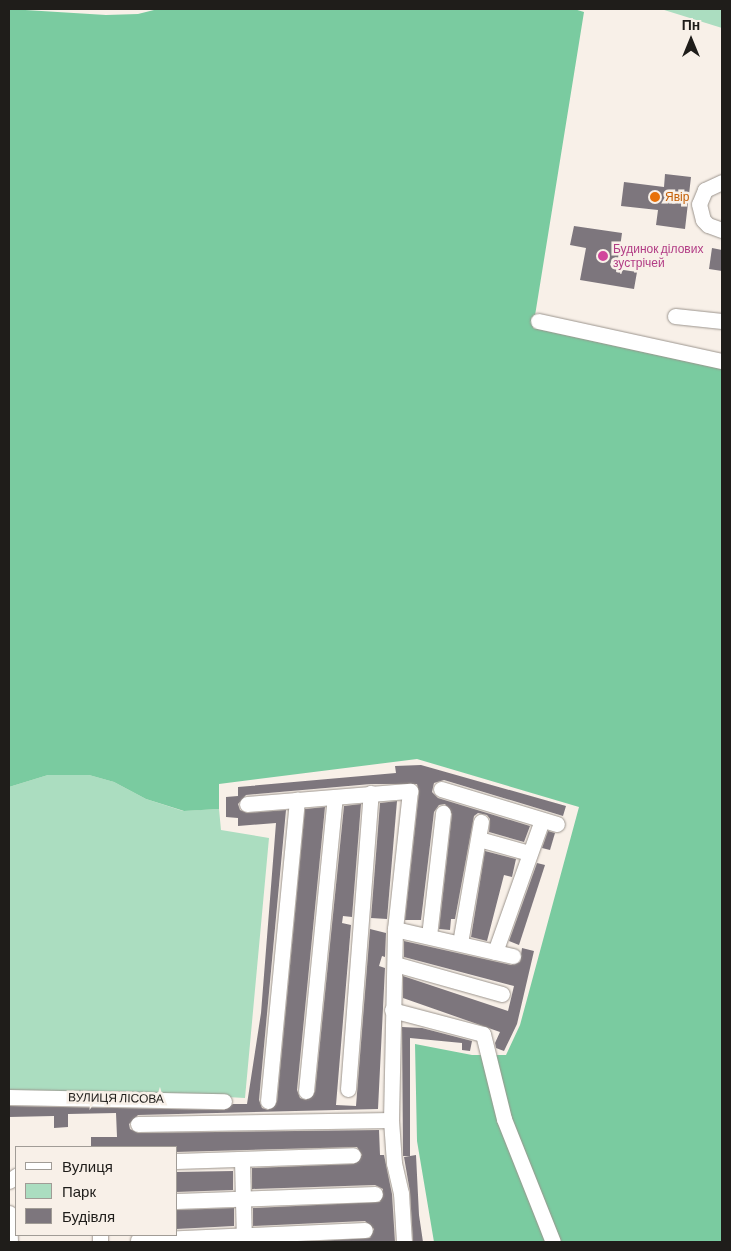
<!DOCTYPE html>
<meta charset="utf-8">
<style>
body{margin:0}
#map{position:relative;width:731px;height:1251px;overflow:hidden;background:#f8f0e8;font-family:Barlow,sans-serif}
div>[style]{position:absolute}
.green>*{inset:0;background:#abddc0}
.forest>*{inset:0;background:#7acba0}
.building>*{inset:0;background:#7d767d}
.roads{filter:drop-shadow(0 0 1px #9b948d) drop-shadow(0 0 1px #9b948d)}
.minor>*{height:15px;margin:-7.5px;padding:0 7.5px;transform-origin:7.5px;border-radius:7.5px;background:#fff}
.dots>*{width:14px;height:14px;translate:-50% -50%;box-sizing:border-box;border:2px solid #f8f0e8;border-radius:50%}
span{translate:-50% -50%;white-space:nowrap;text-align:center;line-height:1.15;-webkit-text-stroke:5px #f8f0e8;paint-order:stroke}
.food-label{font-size:12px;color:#c56008}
.left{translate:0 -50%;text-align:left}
.hotel-label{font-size:12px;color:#b23c85}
.street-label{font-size:12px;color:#1f1d1a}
.frame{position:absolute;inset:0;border:10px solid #1f1d1a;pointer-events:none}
.legend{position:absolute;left:15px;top:1146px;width:162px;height:90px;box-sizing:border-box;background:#f8f0e8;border:1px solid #a19c96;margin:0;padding:6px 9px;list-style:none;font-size:15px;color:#1f1d1a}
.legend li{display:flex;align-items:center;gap:10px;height:25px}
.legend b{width:25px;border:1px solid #a19c96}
.north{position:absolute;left:666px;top:15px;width:50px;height:50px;-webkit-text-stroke:4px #f8f0e8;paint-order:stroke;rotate:0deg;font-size:14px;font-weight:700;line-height:20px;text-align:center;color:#1f1d1a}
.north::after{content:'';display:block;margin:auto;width:18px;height:22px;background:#1f1d1a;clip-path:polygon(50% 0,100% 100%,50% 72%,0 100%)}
</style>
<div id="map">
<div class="green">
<i style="clip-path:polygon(661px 9px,722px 9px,722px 28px)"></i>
<i style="clip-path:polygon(48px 775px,89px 775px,114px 782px,146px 799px,183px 811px,219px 809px,221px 830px,269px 838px,245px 1098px,118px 1091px,9px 1093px,9px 787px)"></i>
</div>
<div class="forest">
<i style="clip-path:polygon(9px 9px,106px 15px,138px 14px,158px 9px,574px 9px,584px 12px,533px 328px,722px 369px,722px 1242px,434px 1242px,417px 1141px,415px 1044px,472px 1055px,506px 1055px,520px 1025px,579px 807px,417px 759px,219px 784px,219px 809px,184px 811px,146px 799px,114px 782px,89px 775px,48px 775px,9px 787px)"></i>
</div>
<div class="building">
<i style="clip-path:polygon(665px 174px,691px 177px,685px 229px,656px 225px,658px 210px,621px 206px,624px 182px,664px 187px)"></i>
<i style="clip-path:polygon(574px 226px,622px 233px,617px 269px,637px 272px,634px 289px,580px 280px,586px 248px,570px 245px)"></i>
<i style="clip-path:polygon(712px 248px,722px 250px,722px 271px,709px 269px)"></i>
<i style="clip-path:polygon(421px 765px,566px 806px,563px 816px,444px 780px,434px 783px,432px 792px,438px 798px,530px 826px,524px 842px,489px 832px,490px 819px,487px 815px,478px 813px,474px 816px,455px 919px,451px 919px,450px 930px,439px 929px,452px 814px,445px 804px,439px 805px,434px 812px,421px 920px,405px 920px,419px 792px,417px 784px,371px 784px,246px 795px,238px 804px,240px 810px,247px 813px,286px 810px,259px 1100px,262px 1108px,268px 1110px,277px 1102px,305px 809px,325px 807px,297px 1090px,300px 1098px,306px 1100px,315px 1092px,344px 806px,361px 804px,352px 917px,343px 916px,342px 923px,351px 925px,336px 1105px,356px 1106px,370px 929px,386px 933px,385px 957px,382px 956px,379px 966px,385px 968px,378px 1109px,138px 1115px,129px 1124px,130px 1129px,138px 1133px,379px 1130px,380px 1155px,384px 1155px,392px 1194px,395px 1242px,300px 1242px,370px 1238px,374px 1229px,365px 1221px,253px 1226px,253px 1208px,380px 1202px,383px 1189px,375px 1185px,252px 1189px,252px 1168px,354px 1164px,362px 1155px,357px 1147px,176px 1152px,176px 1147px,91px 1147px,91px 1137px,117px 1137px,116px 1113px,68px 1114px,68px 1127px,54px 1128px,54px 1116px,9px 1117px,9px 1106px,224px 1110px,233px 1104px,247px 1104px,261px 1013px,276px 823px,238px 826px,238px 818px,226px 817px,226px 797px,238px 796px,238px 787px,396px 773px,395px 766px)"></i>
<i style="clip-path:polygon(397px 801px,387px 919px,371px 918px,380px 803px)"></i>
<i style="clip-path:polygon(548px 831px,555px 833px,550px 850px,542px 848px)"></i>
<i style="clip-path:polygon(485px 851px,516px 859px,512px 877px,504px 875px,487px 941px,471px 937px)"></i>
<i style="clip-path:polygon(537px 863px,545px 865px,519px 945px,509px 941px)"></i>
<i style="clip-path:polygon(404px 941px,511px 965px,520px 962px,522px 948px,534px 951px,517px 1024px,504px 1051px,496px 1048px,495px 1043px,500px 1032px,403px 998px,403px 976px,508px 1011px,514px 986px,404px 957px)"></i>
<i style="clip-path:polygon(402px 1027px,422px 1028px,472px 1041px,470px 1051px,462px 1050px,462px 1043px,410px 1038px,410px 1156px,403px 1156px)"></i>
<i style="clip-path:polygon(416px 1155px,419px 1215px,423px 1242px,413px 1242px,410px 1192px,404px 1157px)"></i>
<i style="clip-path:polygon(233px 1171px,233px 1190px,176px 1192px,176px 1172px)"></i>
<i style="clip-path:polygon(234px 1208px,234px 1226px,176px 1229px,176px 1210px)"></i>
</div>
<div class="roads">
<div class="minor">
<i style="left:722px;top:182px;width:19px;rotate:155deg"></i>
<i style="left:705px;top:190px;width:15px;rotate:113deg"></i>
<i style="left:699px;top:204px;width:16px;rotate:76deg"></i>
<i style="left:703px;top:220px;width:7px;rotate:45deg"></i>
<i style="left:708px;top:225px;width:15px;rotate:20deg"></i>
<i style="left:675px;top:316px;width:47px;rotate:6.1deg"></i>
<i style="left:538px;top:321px;width:188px;rotate:12.3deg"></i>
<i style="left:441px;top:789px;width:121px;rotate:16.8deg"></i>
<i style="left:247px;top:804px;width:164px;rotate:-4.6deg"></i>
<i style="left:410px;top:791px;width:139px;rotate:96.2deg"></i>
<i style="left:395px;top:929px;width:191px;rotate:91.2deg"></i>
<i style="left:391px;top:1120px;width:43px;rotate:86deg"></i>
<i style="left:394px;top:1163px;width:31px;rotate:77deg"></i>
<i style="left:401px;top:1193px;width:49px;rotate:86.5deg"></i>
<i style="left:479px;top:839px;width:52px;rotate:15.6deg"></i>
<i style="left:395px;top:929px;width:121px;rotate:12.9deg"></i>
<i style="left:429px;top:936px;width:124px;rotate:-83.5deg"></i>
<i style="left:460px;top:943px;width:123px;rotate:-80.2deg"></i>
<i style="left:495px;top:952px;width:140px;rotate:-70.4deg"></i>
<i style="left:395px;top:964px;width:111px;rotate:15.7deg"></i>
<i style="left:392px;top:1010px;width:94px;rotate:14.8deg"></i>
<i style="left:483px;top:1034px;width:88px;rotate:76.1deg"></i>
<i style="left:504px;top:1119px;width:132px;rotate:68.3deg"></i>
<i style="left:348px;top:1089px;width:297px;rotate:-85.6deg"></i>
<i style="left:306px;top:1091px;width:295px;rotate:-84.4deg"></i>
<i style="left:9px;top:1097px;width:215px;rotate:1.1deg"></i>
<i style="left:268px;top:1101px;width:303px;rotate:-84.5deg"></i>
<i style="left:138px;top:1124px;width:253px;rotate:-0.9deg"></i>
<i style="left:242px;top:1160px;width:82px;rotate:88.6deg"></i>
<i style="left:176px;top:1161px;width:177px;rotate:-1.9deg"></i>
<i style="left:9px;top:1181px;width:9px;rotate:-36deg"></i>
<i style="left:176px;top:1201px;width:199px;rotate:-2deg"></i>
<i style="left:9px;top:1213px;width:29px;rotate:88deg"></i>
<i style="left:138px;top:1240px;width:227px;rotate:-2.5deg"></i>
<i style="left:100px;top:1242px;width:7px;rotate:-90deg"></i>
</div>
</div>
<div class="dots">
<i style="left:655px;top:197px;background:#e8710a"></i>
<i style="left:603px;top:256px;background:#d1479c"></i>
</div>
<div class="food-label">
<span class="left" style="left:665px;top:197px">Явір</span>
</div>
<div class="hotel-label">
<span class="left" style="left:613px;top:256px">Будинок ділових<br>зустрічей</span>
</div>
<div class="street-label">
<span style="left:116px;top:1098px;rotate:1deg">ВУЛИЦЯ ЛІСОВА</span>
</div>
<div class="frame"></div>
<ul class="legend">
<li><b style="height:6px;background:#fff"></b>Вулиця</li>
<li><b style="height:14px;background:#abddc0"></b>Парк</li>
<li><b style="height:14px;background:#7d767d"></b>Будівля</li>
</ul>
<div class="north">Пн</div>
</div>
